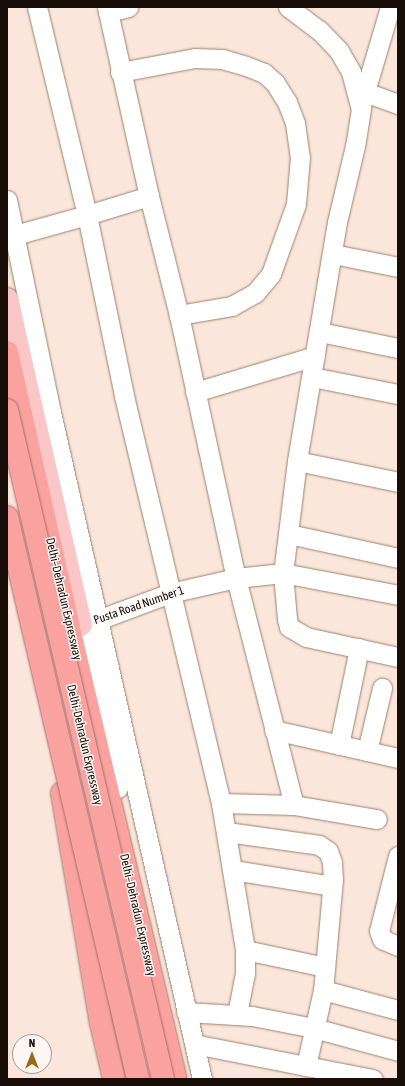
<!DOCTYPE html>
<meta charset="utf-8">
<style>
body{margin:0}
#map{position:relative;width:405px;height:1086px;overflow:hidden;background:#fae6da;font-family:"Asap Condensed",sans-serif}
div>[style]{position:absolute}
.roads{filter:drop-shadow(0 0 1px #9f816e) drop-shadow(0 0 1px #9f816e)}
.minor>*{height:19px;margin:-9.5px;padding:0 9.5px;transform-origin:9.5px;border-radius:9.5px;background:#fff}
.major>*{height:22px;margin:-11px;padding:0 11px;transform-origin:11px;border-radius:11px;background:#fbc7c6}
.highway>*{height:22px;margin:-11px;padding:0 11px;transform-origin:11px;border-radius:11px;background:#f9a2a0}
.bridges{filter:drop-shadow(0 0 1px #ab6e6a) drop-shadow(0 0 1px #ab6e6a)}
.highway-bridge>*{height:22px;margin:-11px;padding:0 11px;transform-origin:11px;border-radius:11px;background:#f9a2a0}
span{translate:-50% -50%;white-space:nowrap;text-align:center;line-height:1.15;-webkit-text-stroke:3px #fdf6f2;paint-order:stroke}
.street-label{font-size:12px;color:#190e07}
.frame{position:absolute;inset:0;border:8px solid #190e07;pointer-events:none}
.north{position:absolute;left:12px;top:1034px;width:40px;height:40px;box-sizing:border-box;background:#fdf6f2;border:1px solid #a29994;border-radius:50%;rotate:0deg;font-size:11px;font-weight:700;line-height:16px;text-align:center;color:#190e07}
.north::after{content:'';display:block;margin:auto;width:14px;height:18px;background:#966a17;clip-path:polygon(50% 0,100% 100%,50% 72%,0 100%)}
</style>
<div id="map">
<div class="roads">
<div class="minor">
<i style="left:37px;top:7px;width:214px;rotate:76.5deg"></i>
<i style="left:87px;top:215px;width:65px;rotate:-17deg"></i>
<i style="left:107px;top:7px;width:194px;rotate:77.5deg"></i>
<i style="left:149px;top:196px;width:123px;rotate:75.9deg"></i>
<i style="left:179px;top:315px;width:269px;rotate:77.8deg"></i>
<i style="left:236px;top:578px;width:234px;rotate:75.7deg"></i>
<i style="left:294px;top:805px;width:73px;rotate:-178.4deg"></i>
<i style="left:288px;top:7px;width:39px;rotate:37deg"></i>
<i style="left:319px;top:30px;width:29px;rotate:46deg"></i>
<i style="left:339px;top:51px;width:24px;rotate:60deg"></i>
<i style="left:351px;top:72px;width:38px;rotate:75deg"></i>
<i style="left:361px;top:109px;width:37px;rotate:99deg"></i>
<i style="left:355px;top:146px;width:78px;rotate:103.3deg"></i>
<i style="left:337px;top:222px;width:242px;rotate:99.5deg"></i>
<i style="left:297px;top:461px;width:113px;rotate:97.1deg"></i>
<i style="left:283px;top:573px;width:46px;rotate:85deg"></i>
<i style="left:287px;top:619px;width:8px;rotate:76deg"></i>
<i style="left:289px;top:627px;width:20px;rotate:30deg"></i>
<i style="left:306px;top:637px;width:94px;rotate:12.3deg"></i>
<i style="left:108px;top:12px;width:21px;rotate:-14deg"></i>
<i style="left:120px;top:72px;width:76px;rotate:-10.6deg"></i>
<i style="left:195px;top:58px;width:27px;rotate:2deg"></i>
<i style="left:222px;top:59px;width:25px;rotate:16deg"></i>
<i style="left:246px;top:66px;width:19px;rotate:21deg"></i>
<i style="left:264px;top:73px;width:15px;rotate:42deg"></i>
<i style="left:275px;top:83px;width:22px;rotate:58deg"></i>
<i style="left:287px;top:102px;width:22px;rotate:69deg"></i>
<i style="left:295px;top:123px;width:34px;rotate:82deg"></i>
<i style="left:300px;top:157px;width:47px;rotate:94.9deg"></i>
<i style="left:296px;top:204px;width:74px;rotate:109.7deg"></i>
<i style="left:271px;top:274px;width:25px;rotate:130deg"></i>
<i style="left:255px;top:293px;width:26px;rotate:151deg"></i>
<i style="left:232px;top:306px;width:54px;rotate:170.4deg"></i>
<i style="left:365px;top:92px;width:35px;rotate:20deg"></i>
<i style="left:361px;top:105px;width:102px;rotate:-73.5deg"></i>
<i style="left:7px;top:200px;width:217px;rotate:78.3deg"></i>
<i style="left:51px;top:412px;width:684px;rotate:77.24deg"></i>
<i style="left:15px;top:235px;width:75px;rotate:-15.5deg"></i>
<i style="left:87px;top:215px;width:185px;rotate:78.4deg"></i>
<i style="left:124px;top:396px;width:418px;rotate:76.6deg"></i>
<i style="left:221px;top:803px;width:149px;rotate:80.7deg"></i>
<i style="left:245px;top:950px;width:23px;rotate:90deg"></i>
<i style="left:245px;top:973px;width:42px;rotate:101deg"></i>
<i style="left:333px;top:254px;width:66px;rotate:11.3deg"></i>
<i style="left:320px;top:332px;width:80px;rotate:11.6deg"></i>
<i style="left:312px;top:377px;width:88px;rotate:11.2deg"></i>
<i style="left:195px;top:392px;width:125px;rotate:-16.7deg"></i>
<i style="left:297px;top:461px;width:103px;rotate:11.7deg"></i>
<i style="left:289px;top:534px;width:112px;rotate:12.4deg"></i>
<i style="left:87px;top:624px;width:89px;rotate:-20.5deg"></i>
<i style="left:170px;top:593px;width:68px;rotate:-12.8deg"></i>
<i style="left:236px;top:578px;width:47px;rotate:-6.1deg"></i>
<i style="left:283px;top:573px;width:117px;rotate:10.8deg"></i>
<i style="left:81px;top:625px;width:167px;rotate:77.2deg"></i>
<i style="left:274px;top:730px;width:127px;rotate:12.7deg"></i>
<i style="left:339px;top:745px;width:99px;rotate:-78.3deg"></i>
<i style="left:367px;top:751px;width:65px;rotate:-76.6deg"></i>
<i style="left:294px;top:805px;width:84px;rotate:9.6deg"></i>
<i style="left:227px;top:832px;width:93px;rotate:8deg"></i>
<i style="left:319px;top:845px;width:11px;rotate:34deg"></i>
<i style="left:328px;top:851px;width:12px;rotate:70deg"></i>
<i style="left:332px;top:862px;width:17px;rotate:87deg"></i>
<i style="left:333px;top:879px;width:111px;rotate:95.1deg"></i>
<i style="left:323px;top:990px;width:78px;rotate:14.9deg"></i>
<i style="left:398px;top:856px;width:77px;rotate:104.2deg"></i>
<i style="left:379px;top:931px;width:9px;rotate:69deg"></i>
<i style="left:382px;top:939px;width:17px;rotate:24deg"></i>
<i style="left:233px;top:870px;width:100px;rotate:9.2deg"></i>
<i style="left:245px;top:950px;width:82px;rotate:12deg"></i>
<i style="left:323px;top:990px;width:78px;rotate:102.6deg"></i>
<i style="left:306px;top:1066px;width:68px;rotate:11deg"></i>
<i style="left:186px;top:1012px;width:66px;rotate:3.5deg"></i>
<i style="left:252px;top:1016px;width:63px;rotate:11deg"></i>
<i style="left:314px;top:1028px;width:87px;rotate:15.3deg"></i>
<i style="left:194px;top:1044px;width:114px;rotate:11.1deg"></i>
</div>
<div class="major">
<i style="left:7px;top:299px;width:334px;rotate:77.2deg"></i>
</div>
<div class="highway">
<i style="left:7px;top:352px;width:283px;rotate:77.3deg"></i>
<i style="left:69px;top:628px;width:464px;rotate:76.7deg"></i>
<i style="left:62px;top:793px;width:233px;rotate:80.4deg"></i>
<i style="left:101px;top:1023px;width:57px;rotate:76.9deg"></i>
</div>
</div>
<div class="bridges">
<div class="highway-bridge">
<i style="left:7px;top:410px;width:687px;rotate:76.87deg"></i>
<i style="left:7px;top:517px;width:577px;rotate:76.88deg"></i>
</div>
</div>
<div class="street-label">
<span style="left:63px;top:599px;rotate:77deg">Delhi–Dehradun Expressway</span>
<span style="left:139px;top:606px;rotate:-19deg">Pusta Road Number 1</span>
<span style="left:84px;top:745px;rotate:77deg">Delhi-Dehradun Expressway</span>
<span style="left:137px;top:915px;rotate:77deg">Delhi–Dehradun Expressway</span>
</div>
<div class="frame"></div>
<div class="north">N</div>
</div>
